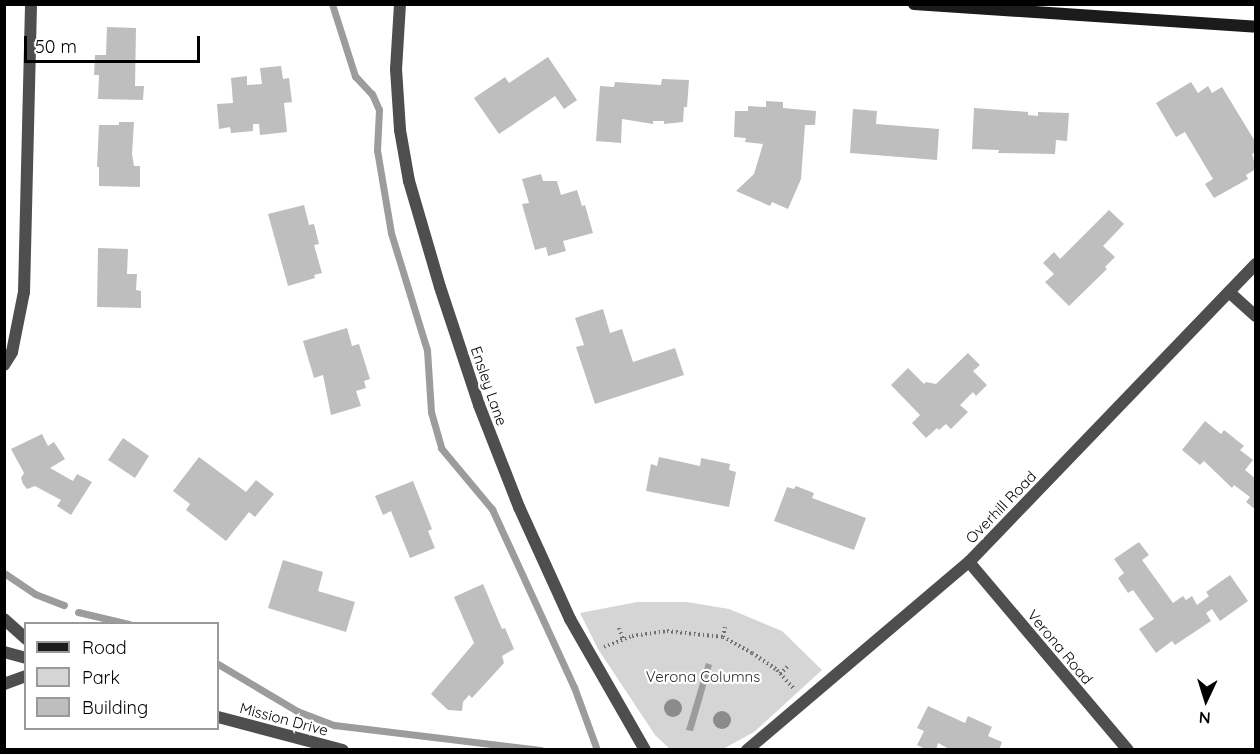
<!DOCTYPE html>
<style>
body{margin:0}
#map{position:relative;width:1260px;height:754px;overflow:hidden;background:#fff;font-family:Quicksand,sans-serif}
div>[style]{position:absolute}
.green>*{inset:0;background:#d5d5d5}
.water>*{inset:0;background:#9c9c9c}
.stream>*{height:7px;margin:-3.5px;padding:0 3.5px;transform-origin:3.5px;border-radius:3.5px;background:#9c9c9c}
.building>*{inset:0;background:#bebebe}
.path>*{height:4px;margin-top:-2px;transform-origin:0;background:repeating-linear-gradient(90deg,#707070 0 1.5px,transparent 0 4.5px)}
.street>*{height:12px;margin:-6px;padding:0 6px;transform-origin:6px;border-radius:6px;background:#4e4e4e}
.secondary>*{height:12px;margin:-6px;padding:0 6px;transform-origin:6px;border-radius:6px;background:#1b1b1b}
.trees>*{width:18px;height:18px;margin:-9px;border-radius:50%;background:#8b8b8b}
span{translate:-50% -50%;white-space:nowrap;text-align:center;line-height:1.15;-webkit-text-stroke:4.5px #fff;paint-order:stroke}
.street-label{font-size:15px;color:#000}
.park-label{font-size:15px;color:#2c2c2c}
.frame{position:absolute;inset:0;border:6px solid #000;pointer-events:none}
.legend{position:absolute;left:24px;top:622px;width:195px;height:108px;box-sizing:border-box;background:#fff;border:2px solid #999;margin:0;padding:8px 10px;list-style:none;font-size:18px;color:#000}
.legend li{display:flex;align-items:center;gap:12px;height:30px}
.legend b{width:30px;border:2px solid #999}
.north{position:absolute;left:1176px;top:670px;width:60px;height:60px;-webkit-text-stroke:4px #fff;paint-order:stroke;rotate:184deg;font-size:16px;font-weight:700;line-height:24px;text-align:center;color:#000}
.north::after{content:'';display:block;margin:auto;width:21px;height:27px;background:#000;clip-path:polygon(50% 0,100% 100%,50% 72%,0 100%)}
.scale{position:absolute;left:24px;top:36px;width:176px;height:27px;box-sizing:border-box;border:3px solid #000;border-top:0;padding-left:8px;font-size:18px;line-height:21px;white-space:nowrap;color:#000;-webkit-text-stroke:4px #fff;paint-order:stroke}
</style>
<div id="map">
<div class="green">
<i style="clip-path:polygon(637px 602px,687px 602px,729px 609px,782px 631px,822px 670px,754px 732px,723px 749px,670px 749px,655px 735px,598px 649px,580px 613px)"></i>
</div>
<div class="water">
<i style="clip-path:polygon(706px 663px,712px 665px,693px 731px,686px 730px)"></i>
</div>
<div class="stream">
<i style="left:332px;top:4px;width:76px;rotate:72.3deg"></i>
<i style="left:355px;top:76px;width:25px;rotate:47deg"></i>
<i style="left:372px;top:94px;width:17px;rotate:66deg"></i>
<i style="left:379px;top:110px;width:40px;rotate:92.9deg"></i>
<i style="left:377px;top:150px;width:84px;rotate:80.4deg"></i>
<i style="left:391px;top:233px;width:122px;rotate:72.9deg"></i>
<i style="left:427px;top:350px;width:62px;rotate:86.3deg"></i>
<i style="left:431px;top:412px;width:37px;rotate:74deg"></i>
<i style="left:441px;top:448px;width:80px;rotate:50.1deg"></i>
<i style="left:492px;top:509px;width:196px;rotate:65.3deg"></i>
<i style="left:574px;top:687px;width:67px;rotate:69.9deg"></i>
<i style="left:4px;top:573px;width:37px;rotate:34deg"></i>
<i style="left:35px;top:594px;width:31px;rotate:21deg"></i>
<i style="left:78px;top:612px;width:52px;rotate:13.2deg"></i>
<i style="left:218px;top:664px;width:92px;rotate:30.7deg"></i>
<i style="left:297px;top:711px;width:40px;rotate:21deg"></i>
<i style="left:334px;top:725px;width:208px;rotate:6.9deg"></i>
</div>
<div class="building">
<i style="clip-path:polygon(107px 27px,136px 28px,135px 86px,144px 86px,143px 100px,98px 99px,99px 75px,94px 75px,95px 55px,106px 55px)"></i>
<i style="clip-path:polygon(548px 57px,577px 100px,564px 109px,555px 96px,499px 134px,474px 98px,505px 77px,509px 83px)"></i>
<i style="clip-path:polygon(281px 66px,283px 79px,289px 78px,292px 102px,284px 103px,287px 132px,260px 135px,259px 124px,253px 124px,253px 131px,231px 133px,230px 127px,219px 129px,217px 104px,233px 103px,231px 78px,247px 76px,247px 85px,262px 84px,260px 68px)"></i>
<i style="clip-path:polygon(662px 79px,689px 80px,687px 107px,684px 107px,683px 122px,664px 124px,664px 121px,653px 121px,653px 124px,622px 119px,621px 143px,596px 141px,600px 86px,614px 87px,615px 82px,661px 85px)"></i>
<i style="clip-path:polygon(1191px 82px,1198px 93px,1208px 86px,1212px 93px,1222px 87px,1256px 143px,1256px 152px,1252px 154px,1256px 169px,1246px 175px,1248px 179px,1214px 198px,1205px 184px,1213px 179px,1185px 132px,1176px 137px,1156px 103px)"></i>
<i style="clip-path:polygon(766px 101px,783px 102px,783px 108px,816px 111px,815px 125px,805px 125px,801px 179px,788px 209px,772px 202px,770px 206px,736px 191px,754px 174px,763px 144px,745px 142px,746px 138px,734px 137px,735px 111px,748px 111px,748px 106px,766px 107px)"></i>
<i style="clip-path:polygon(974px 108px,1028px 112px,1028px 115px,1038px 116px,1038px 112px,1069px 113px,1067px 141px,1056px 140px,1055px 154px,998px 153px,999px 150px,972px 149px)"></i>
<i style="clip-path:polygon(853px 109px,877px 111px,876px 124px,939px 129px,937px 160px,850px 153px)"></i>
<i style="clip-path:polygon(119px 122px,134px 122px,132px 154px,134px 166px,140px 166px,140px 187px,99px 186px,99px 167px,97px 167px,99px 125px,119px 125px)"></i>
<i style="clip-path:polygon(541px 174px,543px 181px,557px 181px,561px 195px,577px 190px,582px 206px,585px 205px,593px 233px,563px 241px,566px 251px,548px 256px,546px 247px,535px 250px,522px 204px,529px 203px,522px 179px)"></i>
<i style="clip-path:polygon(304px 205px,309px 225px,314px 224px,319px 244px,314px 245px,322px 273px,314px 275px,315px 278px,288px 286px,268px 214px)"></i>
<i style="clip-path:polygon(1109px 210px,1124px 224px,1103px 246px,1115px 257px,1105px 267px,1107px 269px,1069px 306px,1045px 282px,1054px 274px,1043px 263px,1054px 252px,1060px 259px)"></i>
<i style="clip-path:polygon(98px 248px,128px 249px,127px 274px,137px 274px,136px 290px,141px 291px,141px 308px,97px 307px)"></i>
<i style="clip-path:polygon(603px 309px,610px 333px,622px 329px,633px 362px,675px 348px,684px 375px,595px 404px,576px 347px,584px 345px,575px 318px)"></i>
<i style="clip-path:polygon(347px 328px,352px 346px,359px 344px,370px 379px,364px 381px,366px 388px,356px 391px,361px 406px,331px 415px,323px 375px,314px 378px,303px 341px)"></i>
<i style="clip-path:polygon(968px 353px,980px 365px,973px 371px,987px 385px,976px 396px,973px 392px,960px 405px,968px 412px,951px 429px,946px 424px,939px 430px,937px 428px,926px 438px,912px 423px,920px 415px,891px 385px,908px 368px,924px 384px,926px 382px,936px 384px)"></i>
<i style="clip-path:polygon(1205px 421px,1221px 434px,1224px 430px,1244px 446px,1240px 450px,1253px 460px,1245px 470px,1256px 479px,1256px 510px,1246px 502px,1250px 497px,1234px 485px,1232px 488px,1204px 461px,1200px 465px,1182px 450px)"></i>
<i style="clip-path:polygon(42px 434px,48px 446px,54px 442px,65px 459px,50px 468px,73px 481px,77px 474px,92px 482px,71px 515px,57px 506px,61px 500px,35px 486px,27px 489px,23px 484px,21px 478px,24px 473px,11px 449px)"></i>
<i style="clip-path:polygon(123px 438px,149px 456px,135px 478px,108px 460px)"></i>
<i style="clip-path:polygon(199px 457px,246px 492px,256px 480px,274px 494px,255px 517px,249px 512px,226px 541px,186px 510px,190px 504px,173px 491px)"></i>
<i style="clip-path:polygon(659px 457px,700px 466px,701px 458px,730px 464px,729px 470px,736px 472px,729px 507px,646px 491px,651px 464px,657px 466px)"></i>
<i style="clip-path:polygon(413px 481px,432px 529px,428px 531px,435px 548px,410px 558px,391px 511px,383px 515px,375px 496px)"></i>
<i style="clip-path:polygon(796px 486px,814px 493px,812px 498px,866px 518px,854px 550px,774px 521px,787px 487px,794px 489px)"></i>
<i style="clip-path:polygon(1139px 542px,1149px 555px,1142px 560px,1173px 603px,1183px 596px,1186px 600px,1192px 596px,1197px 605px,1209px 596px,1206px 592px,1230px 575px,1248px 601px,1220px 621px,1212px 609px,1206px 613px,1211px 621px,1175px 645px,1172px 641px,1156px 653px,1139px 629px,1154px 619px,1133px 590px,1128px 593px,1118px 578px,1124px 573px,1114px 559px)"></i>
<i style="clip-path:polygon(283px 560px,323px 572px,318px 591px,355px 602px,346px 632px,268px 608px)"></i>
<i style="clip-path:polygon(483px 584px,502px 629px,505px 628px,514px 649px,502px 656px,504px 663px,472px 698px,469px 695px,463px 702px,462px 711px,448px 710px,431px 694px,474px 643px,454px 597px)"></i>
<i style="clip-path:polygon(928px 706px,965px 723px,968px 716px,992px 727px,988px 736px,1002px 742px,999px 750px,951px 750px,938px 743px,936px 750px,927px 750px,917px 745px,924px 731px,917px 728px)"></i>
</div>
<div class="path">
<i style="left:619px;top:628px;width:13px;rotate:72deg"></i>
<i style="left:723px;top:637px;width:10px;rotate:-79deg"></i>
<i style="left:604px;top:647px;width:30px;rotate:-21deg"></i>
<i style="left:632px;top:636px;width:35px;rotate:-8deg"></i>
<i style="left:667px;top:631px;width:56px;rotate:6.1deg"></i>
<i style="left:723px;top:637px;width:33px;rotate:29deg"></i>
<i style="left:752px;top:653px;width:30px;rotate:34deg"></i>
<i style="left:777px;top:670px;width:27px;rotate:48deg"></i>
<i style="left:780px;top:674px;width:13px;rotate:-45deg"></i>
</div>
<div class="street">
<i style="left:400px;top:4px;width:65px;rotate:93.5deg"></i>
<i style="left:396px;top:69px;width:61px;rotate:86.2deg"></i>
<i style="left:400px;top:130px;width:52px;rotate:80deg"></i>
<i style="left:409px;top:181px;width:110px;rotate:73.7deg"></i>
<i style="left:440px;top:287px;width:124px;rotate:71.7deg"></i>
<i style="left:479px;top:405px;width:110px;rotate:68.6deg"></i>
<i style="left:519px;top:507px;width:123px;rotate:65.5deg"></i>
<i style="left:570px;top:619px;width:151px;rotate:60.2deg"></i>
<i style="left:1229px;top:292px;width:36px;rotate:42deg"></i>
<i style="left:4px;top:365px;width:15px;rotate:-58deg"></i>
<i style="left:12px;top:352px;width:61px;rotate:-78.7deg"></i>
<i style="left:24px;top:292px;width:288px;rotate:-88.6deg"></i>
<i style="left:969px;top:562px;width:246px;rotate:49.8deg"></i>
<i style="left:4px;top:619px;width:30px;rotate:42deg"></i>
<i style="left:4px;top:652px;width:23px;rotate:15deg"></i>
<i style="left:4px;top:684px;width:23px;rotate:-20deg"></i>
<i style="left:218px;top:717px;width:129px;rotate:14.8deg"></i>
<i style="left:747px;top:750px;width:291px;rotate:-40.3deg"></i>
<i style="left:969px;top:562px;width:414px;rotate:-46.1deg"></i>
</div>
<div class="secondary">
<i style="left:914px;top:4px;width:343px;rotate:3.8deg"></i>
</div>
<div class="trees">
<i style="left:673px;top:708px"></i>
<i style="left:722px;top:720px"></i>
</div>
<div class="street-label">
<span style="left:489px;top:386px;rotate:71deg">Ensley Lane</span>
<span style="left:1001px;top:507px;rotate:-46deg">Overhill Road</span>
<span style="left:1060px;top:647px;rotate:50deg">Verona Road</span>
<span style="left:284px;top:719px;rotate:15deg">Mission Drive</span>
</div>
<div class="park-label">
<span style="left:703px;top:677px">Verona Columns</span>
</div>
<div class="frame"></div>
<ul class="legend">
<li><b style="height:8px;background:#1b1b1b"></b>Road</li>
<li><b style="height:16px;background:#d5d5d5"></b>Park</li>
<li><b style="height:16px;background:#bebebe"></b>Building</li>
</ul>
<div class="north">N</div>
<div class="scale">50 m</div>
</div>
